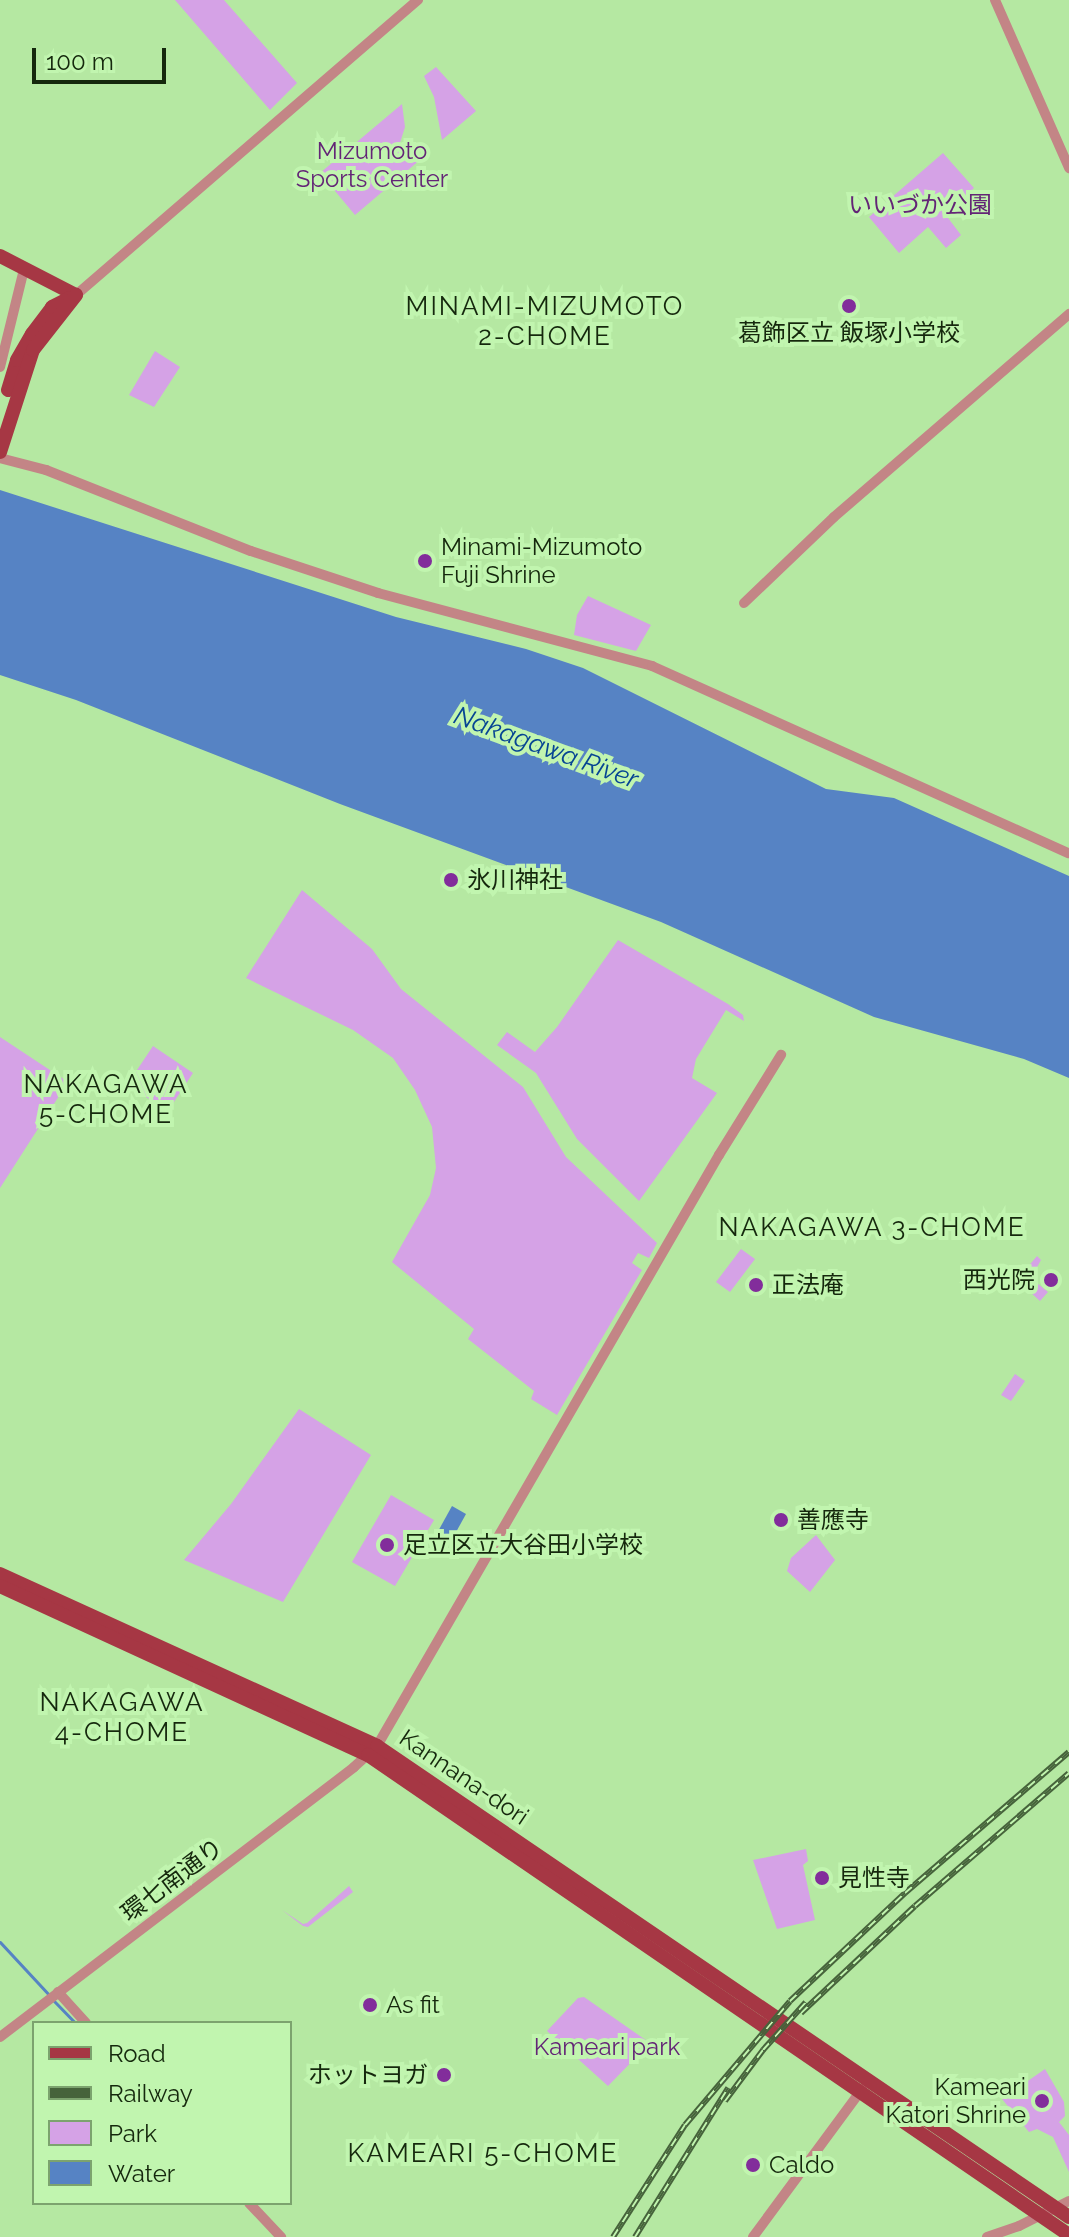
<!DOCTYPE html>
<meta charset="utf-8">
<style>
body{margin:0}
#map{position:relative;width:1069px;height:2237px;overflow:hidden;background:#b5e8a2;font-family:Raleway,"Noto Sans JP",sans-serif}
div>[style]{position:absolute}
.green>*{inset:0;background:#d5a2e6}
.water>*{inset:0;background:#5683c4}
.stream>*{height:3px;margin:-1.5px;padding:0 1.5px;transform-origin:1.5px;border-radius:1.5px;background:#5683c4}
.tertiary>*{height:10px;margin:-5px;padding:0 5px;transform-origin:5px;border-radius:5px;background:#c38586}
.primary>*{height:14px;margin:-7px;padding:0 7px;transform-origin:7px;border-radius:7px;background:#a63744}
.rail>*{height:6px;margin-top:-3px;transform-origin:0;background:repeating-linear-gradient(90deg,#c1f5af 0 9px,#46633b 0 18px);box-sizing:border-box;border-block:2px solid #46633b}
.dots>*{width:22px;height:22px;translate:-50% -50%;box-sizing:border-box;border:4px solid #c1f5af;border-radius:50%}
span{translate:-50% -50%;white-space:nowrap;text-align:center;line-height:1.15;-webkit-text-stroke:8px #c1f5af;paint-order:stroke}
.park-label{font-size:24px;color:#632576}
.poi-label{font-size:24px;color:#15280d}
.left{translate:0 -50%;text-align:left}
.right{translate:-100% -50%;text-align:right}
.street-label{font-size:24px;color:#15280d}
.neighbourhood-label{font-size:26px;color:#15280d;letter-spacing:2px}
.water-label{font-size:26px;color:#064593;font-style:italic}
.legend{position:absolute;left:32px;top:2021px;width:260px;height:184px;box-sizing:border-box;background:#c1f5af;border:2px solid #7ca36e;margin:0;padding:10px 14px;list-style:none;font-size:24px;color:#15280d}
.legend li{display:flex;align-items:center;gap:16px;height:40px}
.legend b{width:40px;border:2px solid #7ca36e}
.scale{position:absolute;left:32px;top:48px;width:134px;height:36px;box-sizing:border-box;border:4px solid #15280d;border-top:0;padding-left:10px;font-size:24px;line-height:28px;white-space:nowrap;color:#15280d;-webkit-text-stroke:6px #c1f5af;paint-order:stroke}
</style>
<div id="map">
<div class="green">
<i style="clip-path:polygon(175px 0,224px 0,297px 83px,270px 110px)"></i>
<i style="clip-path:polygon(436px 67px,476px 111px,442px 140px,434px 97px,424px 76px)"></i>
<i style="clip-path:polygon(402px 104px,405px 127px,399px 146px,421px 159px,355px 215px,320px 173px)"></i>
<i style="clip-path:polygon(943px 153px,974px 188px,945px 214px,961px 235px,946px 248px,928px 227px,899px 253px,869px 217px)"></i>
<i style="clip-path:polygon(155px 351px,180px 367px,154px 407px,129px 395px)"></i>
<i style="clip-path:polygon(588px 596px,651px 625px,636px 651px,574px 635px,577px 615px)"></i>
<i style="clip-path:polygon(302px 890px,372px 949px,401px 989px,523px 1087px,566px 1157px,657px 1243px,649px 1258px,638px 1253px,632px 1263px,642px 1270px,557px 1415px,531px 1399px,534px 1391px,468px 1339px,474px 1329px,392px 1262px,430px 1195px,436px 1168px,432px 1127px,415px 1090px,393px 1058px,353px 1030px,246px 978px)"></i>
<i style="clip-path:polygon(618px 940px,728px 1004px,743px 1015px,744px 1021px,726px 1010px,696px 1059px,692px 1078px,717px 1093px,639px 1201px,577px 1139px,536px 1073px,497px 1045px,507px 1032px,535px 1052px,557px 1027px)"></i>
<i style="clip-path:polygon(0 1037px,68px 1082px,0 1188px)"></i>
<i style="clip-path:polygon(153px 1046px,193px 1073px,168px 1111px,127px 1085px)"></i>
<i style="clip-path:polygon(741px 1249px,755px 1259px,730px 1292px,716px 1282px)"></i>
<i style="clip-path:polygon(1037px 1256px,1041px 1260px,1031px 1278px,1048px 1292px,1040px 1301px,1017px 1280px)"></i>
<i style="clip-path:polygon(1015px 1374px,1025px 1381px,1011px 1401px,1001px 1395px)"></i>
<i style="clip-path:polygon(299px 1409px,371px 1455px,283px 1602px,184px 1560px,231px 1504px)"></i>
<i style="clip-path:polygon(391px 1495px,434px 1520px,395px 1586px,352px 1562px)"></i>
<i style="clip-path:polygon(816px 1535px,835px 1560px,810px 1592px,787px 1571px,791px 1558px)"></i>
<i style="clip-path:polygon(806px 1849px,808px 1861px,803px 1865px,815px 1920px,777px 1929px,753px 1860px)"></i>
<i style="clip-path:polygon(349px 1886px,353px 1892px,308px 1927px,303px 1926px,282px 1910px,303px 1924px,307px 1923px)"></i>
<i style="clip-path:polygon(584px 1997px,650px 2043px,608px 2086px,547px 2031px,578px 1998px)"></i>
<i style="clip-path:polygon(1045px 2069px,1064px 2102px,1065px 2116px,1059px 2122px,1069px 2135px,1069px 2172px,1053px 2137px,1037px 2129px,1029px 2132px,1002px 2099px)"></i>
</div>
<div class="water">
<i style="clip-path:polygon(0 490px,396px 617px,526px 649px,583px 668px,826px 789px,894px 798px,1069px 876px,1069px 1078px,1024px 1059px,874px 1017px,661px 922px,340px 804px,76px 700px,0 675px)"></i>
<i style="clip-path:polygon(452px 1506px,466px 1514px,450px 1543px,436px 1535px)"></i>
</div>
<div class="stream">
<i style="left:0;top:1942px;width:72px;rotate:47.2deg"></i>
<i style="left:54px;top:2001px;width:30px;rotate:46deg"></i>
</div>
<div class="tertiary">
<i style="left:995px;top:0;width:184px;rotate:66.2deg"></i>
<i style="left:76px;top:295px;width:452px;rotate:-40.8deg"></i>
<i style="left:0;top:367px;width:101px;rotate:-76.2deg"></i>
<i style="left:0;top:458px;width:48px;rotate:14.6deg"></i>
<i style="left:46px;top:470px;width:220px;rotate:21.6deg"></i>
<i style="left:251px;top:551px;width:134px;rotate:18.3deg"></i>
<i style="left:378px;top:593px;width:284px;rotate:14.9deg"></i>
<i style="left:652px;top:666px;width:457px;rotate:24.2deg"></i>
<i style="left:744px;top:603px;width:124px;rotate:-43.7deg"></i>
<i style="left:834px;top:517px;width:311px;rotate:-40.8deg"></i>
<i style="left:58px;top:1992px;width:42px;rotate:47.9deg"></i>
<i style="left:0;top:2037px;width:445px;rotate:-37.3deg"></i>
<i style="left:354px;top:1767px;width:31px;rotate:-42deg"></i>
<i style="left:377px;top:1746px;width:683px;rotate:-59.94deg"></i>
<i style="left:719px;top:1155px;width:118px;rotate:-58.2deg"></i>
<i style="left:249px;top:2203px;width:47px;rotate:46.7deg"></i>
<i style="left:753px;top:2237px;width:184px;rotate:-53.6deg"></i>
<i style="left:987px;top:2237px;width:34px;rotate:-19deg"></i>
<i style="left:1019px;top:2226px;width:56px;rotate:-26.6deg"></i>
</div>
<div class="primary">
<i style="left:0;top:256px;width:85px;rotate:27.2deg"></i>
<i style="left:8px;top:390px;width:31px;rotate:-73deg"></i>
<i style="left:17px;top:360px;width:30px;rotate:-60deg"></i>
<i style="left:32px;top:334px;width:34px;rotate:-53deg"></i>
<i style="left:52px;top:307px;width:20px;rotate:-27deg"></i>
<i style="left:0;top:452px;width:107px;rotate:-72.1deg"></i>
<i style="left:33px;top:350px;width:70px;rotate:-52deg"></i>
<i style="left:0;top:1574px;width:414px;rotate:24.5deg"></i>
<i style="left:377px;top:1746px;width:837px;rotate:34.24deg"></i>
<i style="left:0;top:1586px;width:405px;rotate:24.7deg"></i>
<i style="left:368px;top:1755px;width:850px;rotate:34.4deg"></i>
</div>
<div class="rail">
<i style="left:801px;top:2013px;width:156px;rotate:-43.2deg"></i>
<i style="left:915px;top:1906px;width:203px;rotate:-40.8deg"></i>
<i style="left:725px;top:2101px;width:64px;rotate:-53.3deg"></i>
<i style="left:763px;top:2050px;width:64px;rotate:-48.1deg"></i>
<i style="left:613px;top:2237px;width:133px;rotate:-57.3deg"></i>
<i style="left:685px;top:2125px;width:162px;rotate:-49.7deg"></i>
<i style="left:790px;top:2001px;width:158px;rotate:-43.2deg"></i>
<i style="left:905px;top:1893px;width:216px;rotate:-40.7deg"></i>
<i style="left:635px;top:2237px;width:176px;rotate:-58deg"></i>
</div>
<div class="dots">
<i style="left:849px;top:306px;background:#822d9b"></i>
<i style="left:425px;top:561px;background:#822d9b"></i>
<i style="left:451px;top:880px;background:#822d9b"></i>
<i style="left:1051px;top:1280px;background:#822d9b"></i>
<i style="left:756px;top:1285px;background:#822d9b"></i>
<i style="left:781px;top:1520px;background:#822d9b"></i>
<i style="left:387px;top:1545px;background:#822d9b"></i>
<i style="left:822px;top:1878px;background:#822d9b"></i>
<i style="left:370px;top:2005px;background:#822d9b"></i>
<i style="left:444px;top:2075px;background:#822d9b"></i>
<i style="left:1042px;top:2101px;background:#822d9b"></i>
<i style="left:753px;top:2165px;background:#822d9b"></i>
</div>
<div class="park-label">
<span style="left:372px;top:165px">Mizumoto<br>Sports Center</span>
<span style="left:920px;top:205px">いいづか公園</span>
<span style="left:607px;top:2047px">Kameari park</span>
</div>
<div class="poi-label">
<span style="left:849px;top:333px">葛飾区立 飯塚小学校</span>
<span class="left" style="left:441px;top:561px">Minami-Mizumoto<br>Fuji Shrine</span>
<span class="left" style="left:467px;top:880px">氷川神社</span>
<span class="right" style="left:1035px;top:1280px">西光院</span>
<span class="left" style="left:772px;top:1285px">正法庵</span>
<span class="left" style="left:797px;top:1520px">善應寺</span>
<span class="left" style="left:403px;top:1545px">足立区立大谷田小学校</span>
<span class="left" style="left:838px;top:1878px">見性寺</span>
<span class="left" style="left:386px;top:2005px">As fit</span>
<span class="right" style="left:428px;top:2075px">ホットヨガ</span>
<span class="right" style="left:1026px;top:2101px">Kameari<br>Katori Shrine</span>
<span class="left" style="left:769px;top:2165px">Caldo</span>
</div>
<div class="street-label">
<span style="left:464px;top:1777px;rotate:34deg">Kannana-dori</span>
<span style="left:172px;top:1880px;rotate:-37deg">環七南通り</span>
</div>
<div class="neighbourhood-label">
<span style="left:545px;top:322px">MINAMI-MIZUMOTO<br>2-CHOME</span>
<span style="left:106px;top:1100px">NAKAGAWA<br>5-CHOME</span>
<span style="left:872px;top:1228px">NAKAGAWA 3-CHOME</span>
<span style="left:122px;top:1718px">NAKAGAWA<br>4-CHOME</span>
<span style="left:483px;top:2154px">KAMEARI 5-CHOME</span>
</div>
<div class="water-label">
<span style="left:546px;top:748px;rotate:20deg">Nakagawa River</span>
</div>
<ul class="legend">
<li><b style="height:10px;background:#a63744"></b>Road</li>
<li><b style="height:10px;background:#46633b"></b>Railway</li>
<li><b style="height:22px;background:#d5a2e6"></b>Park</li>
<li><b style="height:22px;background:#5683c4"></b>Water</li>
</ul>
<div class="scale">100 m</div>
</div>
